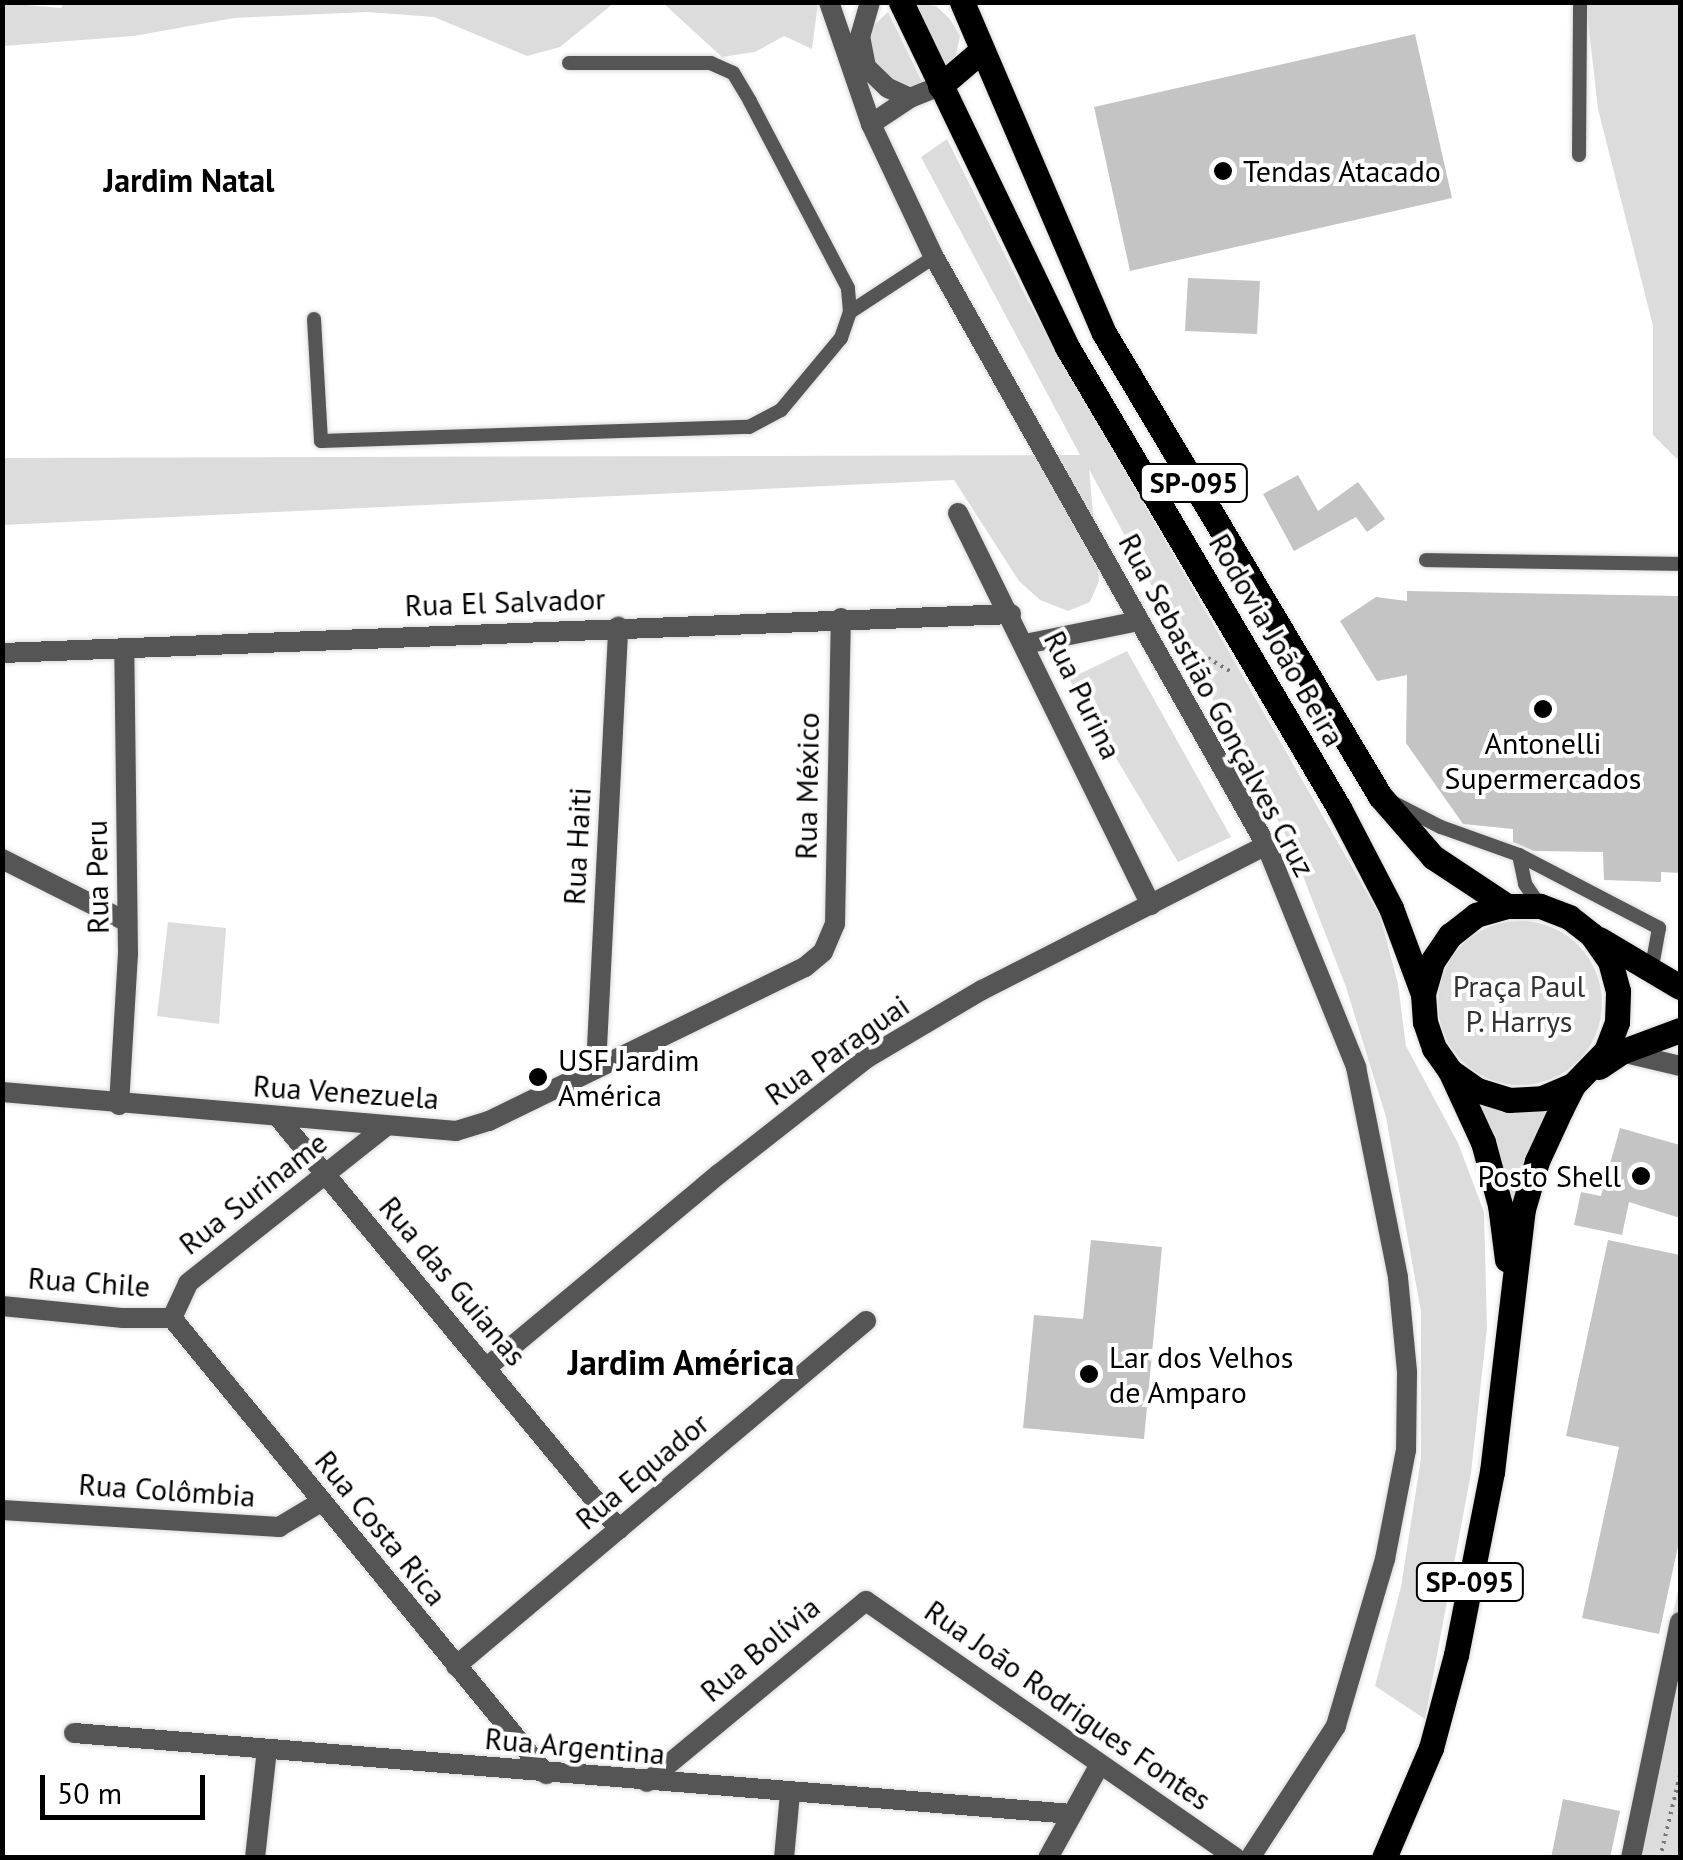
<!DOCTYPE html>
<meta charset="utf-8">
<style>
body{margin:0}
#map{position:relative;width:1683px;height:1860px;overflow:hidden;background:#fff;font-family:"PT Sans",sans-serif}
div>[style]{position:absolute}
.green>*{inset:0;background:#dcdcdc}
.round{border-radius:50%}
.building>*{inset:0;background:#c4c4c4}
.path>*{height:4px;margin-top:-2px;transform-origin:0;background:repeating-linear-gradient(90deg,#777 0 2.5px,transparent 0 7.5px)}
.roads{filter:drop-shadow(0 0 2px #dbdbdb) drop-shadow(0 0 2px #dbdbdb)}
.service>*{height:14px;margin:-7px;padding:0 7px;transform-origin:7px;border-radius:7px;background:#555}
.minor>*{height:20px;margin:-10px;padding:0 10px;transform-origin:10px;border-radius:10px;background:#555}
.tertiary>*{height:20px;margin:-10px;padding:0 10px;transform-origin:10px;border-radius:10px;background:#555}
.primary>*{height:25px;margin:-12.5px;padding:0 12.5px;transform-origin:12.5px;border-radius:12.5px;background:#000}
.dots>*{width:28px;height:28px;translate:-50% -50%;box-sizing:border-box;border:5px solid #fff;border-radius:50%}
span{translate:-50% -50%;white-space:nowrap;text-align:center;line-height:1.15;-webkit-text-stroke:8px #fff;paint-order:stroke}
.shield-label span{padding:2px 8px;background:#fff;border:2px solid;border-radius:8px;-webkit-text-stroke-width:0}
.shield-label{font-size:28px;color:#000;font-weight:700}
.poi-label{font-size:30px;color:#000}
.left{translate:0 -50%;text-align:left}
.right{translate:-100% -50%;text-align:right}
.street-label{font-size:30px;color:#000}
.park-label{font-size:30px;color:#333}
.neighbourhood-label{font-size:32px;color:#000;font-weight:700}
.quarter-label{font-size:35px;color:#000;font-weight:700}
.frame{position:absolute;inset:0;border:5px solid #000;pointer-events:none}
.scale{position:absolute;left:40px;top:1775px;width:165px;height:45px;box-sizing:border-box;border:5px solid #000;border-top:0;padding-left:12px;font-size:30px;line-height:35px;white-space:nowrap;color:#000;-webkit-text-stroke:8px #fff;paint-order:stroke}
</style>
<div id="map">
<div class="green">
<i style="clip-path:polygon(64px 2px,614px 2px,614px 3px,560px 47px,527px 56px,434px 17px,367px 12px,234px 18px,134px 36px,3px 46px,3px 3px,61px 8px)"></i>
<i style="clip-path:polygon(663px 3px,818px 3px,812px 49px,784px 36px,755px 52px,722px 57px)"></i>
<i style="clip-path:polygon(916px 3px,936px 6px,950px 19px,960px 36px,956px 55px,946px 72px)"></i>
<i style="clip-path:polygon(1586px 3px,1680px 3px,1680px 462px,1653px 435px,1653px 326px,1598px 109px)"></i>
<i style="clip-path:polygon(888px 12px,925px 88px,898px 86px,883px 80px,867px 48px,873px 26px)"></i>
<i style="clip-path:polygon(947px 139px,1028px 301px,1380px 916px,1398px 984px,1406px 1046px,1458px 1143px,1484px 1212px,1487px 1328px,1471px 1473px,1425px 1719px,1375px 1686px,1401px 1587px,1421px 1458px,1421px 1312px,1386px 1117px,1346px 987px,1291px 845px,1089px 469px,1099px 581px,1090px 602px,1068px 611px,1040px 600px,1019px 581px,954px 480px,3px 525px,2px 458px,1080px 455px,921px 157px)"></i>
<i style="clip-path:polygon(1127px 651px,1231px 837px,1178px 862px,1069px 679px)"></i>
<i class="round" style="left:1438px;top:921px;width:164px;height:164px"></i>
<i style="clip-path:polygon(168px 922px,226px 928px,219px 1024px,157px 1016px)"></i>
<i style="clip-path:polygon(1476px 1104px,1549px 1105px,1511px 1243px)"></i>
<i style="clip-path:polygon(1680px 1581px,1680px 1857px,1622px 1857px)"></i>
</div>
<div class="building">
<i style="clip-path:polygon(1415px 34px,1452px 198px,1130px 271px,1094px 107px)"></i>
<i style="clip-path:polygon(1188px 278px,1260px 281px,1257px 334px,1185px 331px)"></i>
<i style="clip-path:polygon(1298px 475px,1318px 511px,1358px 482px,1385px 519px,1367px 532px,1356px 517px,1294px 551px,1263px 494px)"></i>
<i style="clip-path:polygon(1407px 591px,1680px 596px,1680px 873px,1661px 872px,1661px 882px,1604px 880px,1603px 852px,1534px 851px,1513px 842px,1513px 829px,1463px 824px,1406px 743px,1407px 675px,1377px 681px,1340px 621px,1376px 597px,1407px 601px)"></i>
<i style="clip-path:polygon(1620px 1128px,1680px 1145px,1680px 1218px,1629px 1202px,1622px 1235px,1574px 1225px,1581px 1192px,1601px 1196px)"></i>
<i style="clip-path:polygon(1091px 1240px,1162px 1247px,1144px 1439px,1023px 1428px,1034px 1315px,1083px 1319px)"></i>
<i style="clip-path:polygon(1608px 1240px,1680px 1255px,1680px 1537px,1659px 1634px,1582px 1618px,1619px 1447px,1566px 1436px)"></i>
<i style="clip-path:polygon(1563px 1799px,1620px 1811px,1610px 1858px,1551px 1858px)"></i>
</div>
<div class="path">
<i style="left:1179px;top:649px;width:30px;rotate:17deg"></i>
<i style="left:1208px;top:658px;width:26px;rotate:31deg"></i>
<i style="left:1660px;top:1858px;width:85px;rotate:-76.5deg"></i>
</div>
<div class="roads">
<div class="service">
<i style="left:1579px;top:155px;width:153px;rotate:-89.6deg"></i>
<i style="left:850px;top:312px;width:100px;rotate:-33.2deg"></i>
<i style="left:314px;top:319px;width:122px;rotate:86.7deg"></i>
<i style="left:321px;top:441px;width:428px;rotate:-1.9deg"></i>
<i style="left:749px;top:427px;width:36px;rotate:-28deg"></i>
<i style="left:781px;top:410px;width:94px;rotate:-50.2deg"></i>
<i style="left:841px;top:338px;width:28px;rotate:-71deg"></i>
<i style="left:850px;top:312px;width:24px;rotate:-95deg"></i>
<i style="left:848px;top:288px;width:211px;rotate:-117.7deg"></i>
<i style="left:750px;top:101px;width:33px;rotate:-121deg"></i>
<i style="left:733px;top:73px;width:24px;rotate:-156deg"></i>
<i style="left:711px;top:63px;width:142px;rotate:180deg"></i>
<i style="left:1426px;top:560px;width:254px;rotate:0.9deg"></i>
<i style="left:1394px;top:803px;width:53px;rotate:27.1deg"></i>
<i style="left:1441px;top:827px;width:83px;rotate:19.7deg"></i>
<i style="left:1519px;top:855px;width:158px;rotate:27.5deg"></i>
<i style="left:1659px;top:928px;width:45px;rotate:100.3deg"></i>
<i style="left:1519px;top:855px;width:30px;rotate:78deg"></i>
<i style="left:1525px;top:884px;width:27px;rotate:56deg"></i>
</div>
<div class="minor">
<i style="left:958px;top:513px;width:437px;rotate:63.8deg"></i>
<i style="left:1025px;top:644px;width:116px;rotate:-11.4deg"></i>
<i style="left:2px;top:653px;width:1010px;rotate:-2.21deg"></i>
<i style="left:2px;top:859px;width:140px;rotate:26.7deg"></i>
<i style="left:596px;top:1067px;width:441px;rotate:-87.1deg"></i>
<i style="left:2px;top:1092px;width:456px;rotate:4.9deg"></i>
<i style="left:456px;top:1131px;width:34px;rotate:-17deg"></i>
<i style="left:489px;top:1121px;width:352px;rotate:-26deg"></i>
<i style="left:805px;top:967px;width:23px;rotate:-40deg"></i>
<i style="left:823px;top:952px;width:30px;rotate:-67deg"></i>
<i style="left:835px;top:924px;width:306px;rotate:-88.9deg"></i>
<i style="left:119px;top:1105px;width:151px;rotate:-86.6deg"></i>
<i style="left:128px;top:954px;width:306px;rotate:-90.7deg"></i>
<i style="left:278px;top:1117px;width:535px;rotate:50.39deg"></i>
<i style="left:2px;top:1306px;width:122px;rotate:5.7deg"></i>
<i style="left:123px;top:1318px;width:49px"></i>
<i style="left:172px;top:1318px;width:590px;rotate:50.64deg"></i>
<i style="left:172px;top:1318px;width:38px;rotate:-65deg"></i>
<i style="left:188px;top:1283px;width:253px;rotate:-38.4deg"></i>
<i style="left:486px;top:1368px;width:303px;rotate:-39.8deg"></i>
<i style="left:719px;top:1174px;width:188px;rotate:-38.1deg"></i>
<i style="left:867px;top:1058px;width:134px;rotate:-30.6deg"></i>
<i style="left:982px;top:990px;width:319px;rotate:-27deg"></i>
<i style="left:2px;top:1510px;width:278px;rotate:3.5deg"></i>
<i style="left:279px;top:1527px;width:49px;rotate:-30.8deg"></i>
<i style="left:456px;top:1666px;width:536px;rotate:-40.08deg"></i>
<i style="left:74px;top:1733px;width:1001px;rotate:4.64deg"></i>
<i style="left:647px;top:1782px;width:284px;rotate:-39.6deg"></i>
<i style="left:866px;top:1601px;width:450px;rotate:34.8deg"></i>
<i style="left:255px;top:1858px;width:109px;rotate:-83.7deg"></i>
<i style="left:784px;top:1858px;width:65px;rotate:-84.7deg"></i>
<i style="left:1048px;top:1858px;width:107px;rotate:-61deg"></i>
</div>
<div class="tertiary">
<i style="left:829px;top:2px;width:129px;rotate:71deg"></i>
<i style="left:871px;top:124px;width:147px;rotate:64.7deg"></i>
<i style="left:934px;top:257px;width:675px;rotate:60.55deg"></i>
<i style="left:1266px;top:845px;width:240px;rotate:67.9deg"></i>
<i style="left:1356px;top:1067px;width:215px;rotate:78.7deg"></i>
<i style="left:1398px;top:1278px;width:94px;rotate:84.5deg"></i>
<i style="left:1407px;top:1372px;width:78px;rotate:90.7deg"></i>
<i style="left:1406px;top:1450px;width:111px;rotate:100.9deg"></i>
<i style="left:1385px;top:1559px;width:174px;rotate:106.4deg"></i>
<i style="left:1336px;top:1726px;width:158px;rotate:123.1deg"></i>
<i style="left:870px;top:2px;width:35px;rotate:106deg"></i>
<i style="left:860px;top:36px;width:32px;rotate:79deg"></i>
<i style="left:866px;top:67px;width:30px;rotate:44deg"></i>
<i style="left:888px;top:88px;width:24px;rotate:24deg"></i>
<i style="left:871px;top:124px;width:47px;rotate:-33.7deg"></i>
<i style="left:910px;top:98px;width:32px;rotate:-22deg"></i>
<i style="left:1621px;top:1052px;width:61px;rotate:13.3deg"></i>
<i style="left:1631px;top:1858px;width:241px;rotate:-78.3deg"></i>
</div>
<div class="primary">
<i style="left:901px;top:2px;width:383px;rotate:64.3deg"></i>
<i style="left:1067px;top:347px;width:535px;rotate:59.46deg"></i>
<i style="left:1339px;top:808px;width:113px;rotate:62.5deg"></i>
<i style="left:1391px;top:908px;width:92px;rotate:69.6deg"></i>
<i style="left:962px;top:2px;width:360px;rotate:66.8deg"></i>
<i style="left:1104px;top:333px;width:539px;rotate:59.2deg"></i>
<i style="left:1380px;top:796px;width:81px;rotate:49deg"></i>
<i style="left:1433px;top:857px;width:89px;rotate:33.5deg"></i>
<i style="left:940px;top:86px;width:55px;rotate:-40.6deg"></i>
<i style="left:1599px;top:939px;width:94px;rotate:30.7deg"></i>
<i style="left:1599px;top:1067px;width:27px;rotate:-34deg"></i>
<i style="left:1621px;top:1052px;width:63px;rotate:-20.4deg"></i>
<i style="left:1452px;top:1075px;width:74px;rotate:65.2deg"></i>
<i style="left:1483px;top:1142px;width:65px;rotate:74.9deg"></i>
<i style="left:1500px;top:1205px;width:55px;rotate:82.7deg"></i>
<i style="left:1384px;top:1858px;width:120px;rotate:-66.9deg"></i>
<i style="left:1431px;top:1748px;width:96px;rotate:-75deg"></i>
<i style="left:1456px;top:1655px;width:187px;rotate:-78.9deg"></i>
<i style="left:1492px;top:1472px;width:265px;rotate:-83.3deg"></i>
<i style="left:1523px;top:1209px;width:50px;rotate:-73.7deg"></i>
<i style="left:1537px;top:1161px;width:57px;rotate:-65.2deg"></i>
<i style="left:1561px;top:1109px;width:27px;rotate:-63deg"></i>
<i style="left:1573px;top:1085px;width:47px;rotate:-45.9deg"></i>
<i style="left:1606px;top:1051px;width:31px;rotate:-69deg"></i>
<i style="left:1617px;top:1022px;width:31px;rotate:-88deg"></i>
<i style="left:1618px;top:991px;width:31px;rotate:-105deg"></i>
<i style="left:1610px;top:961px;width:32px;rotate:-125deg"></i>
<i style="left:1592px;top:935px;width:29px;rotate:-142deg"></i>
<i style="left:1569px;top:917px;width:31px;rotate:-159deg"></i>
<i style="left:1540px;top:906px;width:33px;rotate:180deg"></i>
<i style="left:1507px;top:906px;width:32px;rotate:164deg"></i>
<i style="left:1476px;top:915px;width:33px;rotate:142deg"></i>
<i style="left:1450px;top:935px;width:32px;rotate:124deg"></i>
<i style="left:1432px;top:962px;width:33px;rotate:106deg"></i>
<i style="left:1423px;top:994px;width:28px;rotate:86deg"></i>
<i style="left:1425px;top:1022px;width:28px;rotate:71deg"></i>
<i style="left:1434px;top:1048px;width:28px;rotate:55deg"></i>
<i style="left:1450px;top:1071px;width:33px;rotate:35deg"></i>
<i style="left:1477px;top:1090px;width:34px;rotate:17deg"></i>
<i style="left:1509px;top:1100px;width:33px;rotate:-3deg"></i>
<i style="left:1542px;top:1098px;width:34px;rotate:-23deg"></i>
</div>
</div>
<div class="dots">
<i style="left:1223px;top:171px;background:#000"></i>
<i style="left:1543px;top:709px;background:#000"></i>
<i style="left:538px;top:1077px;background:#000"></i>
<i style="left:1641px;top:1176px;background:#000"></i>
<i style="left:1089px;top:1374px;background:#000"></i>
</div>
<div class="shield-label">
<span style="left:1194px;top:483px">SP-095</span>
<span style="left:1470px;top:1582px">SP-095</span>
</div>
<div class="poi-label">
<span class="left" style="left:1243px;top:171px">Tendas Atacado</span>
<span style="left:1543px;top:760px">Antonelli<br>Supermercados</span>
<span class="left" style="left:558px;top:1077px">USF Jardim<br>América</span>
<span class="right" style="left:1621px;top:1176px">Posto Shell</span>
<span class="left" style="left:1109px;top:1374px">Lar dos Velhos<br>de Amparo</span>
</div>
<div class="street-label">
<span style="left:505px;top:602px;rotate:-2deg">Rua El Salvador</span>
<span style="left:1277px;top:640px;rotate:60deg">Rodovia João Beira</span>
<span style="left:1083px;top:695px;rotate:64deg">Rua Purina</span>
<span style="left:1217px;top:705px;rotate:62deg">Rua Sebastião Gonçalves Cruz</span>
<span style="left:807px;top:786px;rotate:-89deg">Rua México</span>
<span style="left:577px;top:846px;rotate:-87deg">Rua Haiti</span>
<span style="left:97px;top:877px;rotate:-91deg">Rua Peru</span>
<span style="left:837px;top:1050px;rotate:-35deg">Rua Paraguai</span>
<span style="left:346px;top:1092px;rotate:4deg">Rua Venezuela</span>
<span style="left:253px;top:1193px;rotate:-38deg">Rua Suriname</span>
<span style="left:453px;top:1281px;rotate:50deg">Rua das Guianas</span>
<span style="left:89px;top:1282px;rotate:4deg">Rua Chile</span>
<span style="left:642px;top:1471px;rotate:-40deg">Rua Equador</span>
<span style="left:167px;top:1490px;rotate:4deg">Rua Colômbia</span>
<span style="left:381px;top:1528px;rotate:51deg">Rua Costa Rica</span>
<span style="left:760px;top:1649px;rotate:-40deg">Rua Bolívia</span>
<span style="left:1068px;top:1705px;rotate:35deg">Rua João Rodrigues Fontes</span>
<span style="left:575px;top:1746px;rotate:5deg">Rua Argentina</span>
</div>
<div class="park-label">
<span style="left:1519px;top:1003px">Praça Paul<br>P. Harrys</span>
</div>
<div class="neighbourhood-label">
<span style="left:189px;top:180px">Jardim Natal</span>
</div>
<div class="quarter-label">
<span style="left:681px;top:1362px">Jardim América</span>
</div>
<div class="frame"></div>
<div class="scale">50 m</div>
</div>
